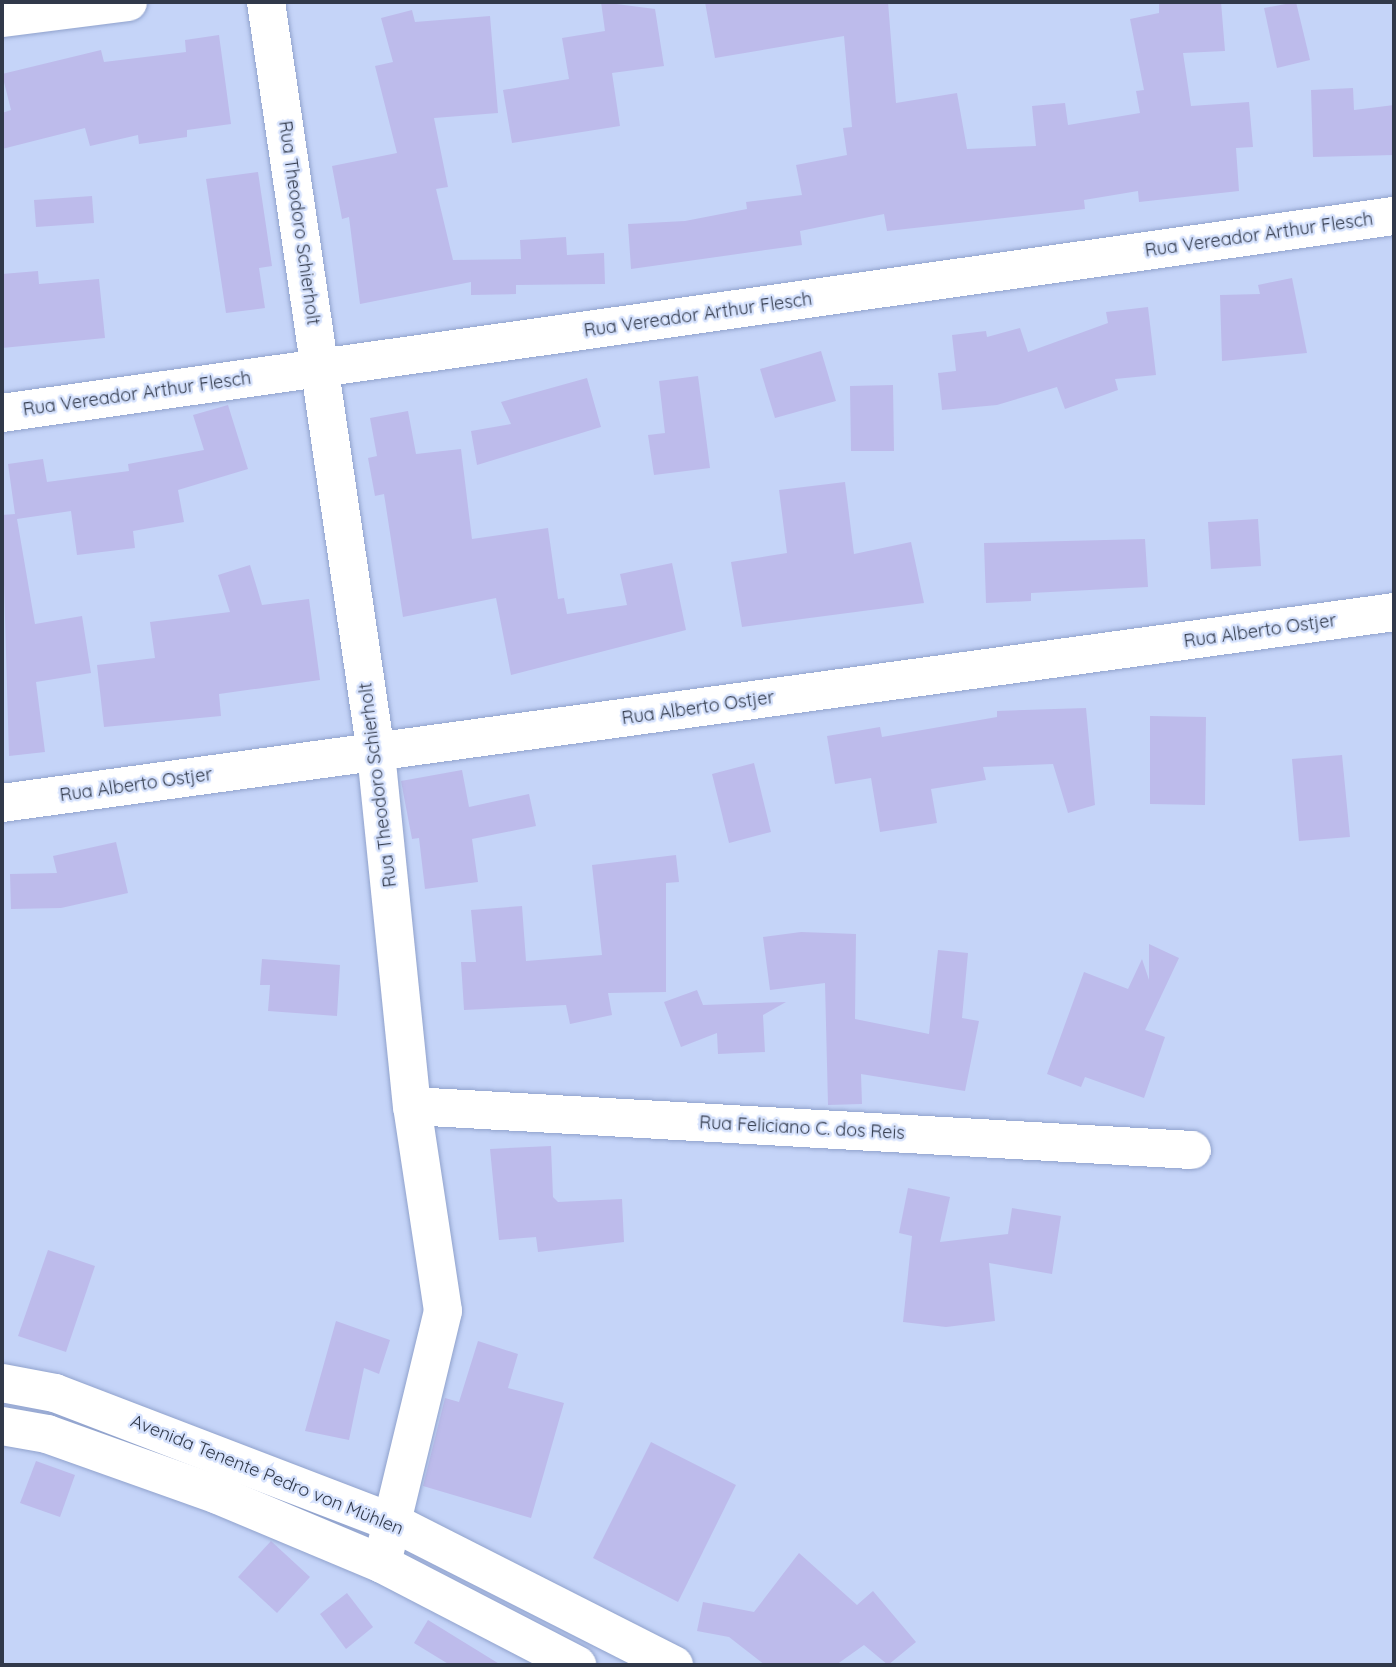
<!DOCTYPE html>
<meta charset="utf-8">
<style>
body{margin:0}
#map{position:relative;width:1396px;height:1667px;overflow:hidden;background:#c5d4f8;font-family:Quicksand,sans-serif}
div>[style]{position:absolute}
.building>*{inset:0;background:#bdbbeb}
.roads{filter:drop-shadow(0 0 2px #90a2cc) drop-shadow(0 0 2px #90a2cc)}
.minor>*{height:38px;margin:-19px;padding:0 19px;transform-origin:19px;border-radius:19px;background:#fff}
.major>*{height:38px;margin:-19px;padding:0 19px;transform-origin:19px;border-radius:19px;background:#fff}
span{translate:-50% -50%;white-space:nowrap;text-align:center;line-height:1.15;-webkit-text-stroke:5px #d6e2fd;paint-order:stroke}
.street-label{font-size:18px;color:#31394a}
.frame{position:absolute;inset:0;border:4px solid #31394a;pointer-events:none}
</style>
<div id="map">
<div class="building">
<i style="clip-path:polygon(601px 2px,655px 9px,664px 66px,612px 73px,620px 126px,512px 143px,503px 90px,569px 79px,562px 38px,605px 31px)"></i>
<i style="clip-path:polygon(705px 2px,888px 2px,896px 103px,957px 93px,967px 149px,1036px 146px,1032px 106px,1065px 103px,1068px 125px,1140px 113px,1136px 91px,1144px 90px,1130px 19px,1159px 13px,1159px 2px,1221px 2px,1225px 51px,1183px 53px,1191px 106px,1249px 102px,1253px 147px,1236px 148px,1239px 191px,1139px 202px,1138px 191px,1084px 200px,1085px 209px,887px 231px,884px 214px,800px 231px,802px 245px,631px 269px,628px 224px,685px 221px,747px 209px,746px 202px,802px 195px,796px 165px,847px 155px,843px 128px,852px 127px,844px 36px,715px 58px)"></i>
<i style="clip-path:polygon(1296px 2px,1310px 60px,1277px 68px,1264px 8px)"></i>
<i style="clip-path:polygon(412px 10px,415px 22px,490px 16px,498px 113px,434px 118px,448px 187px,436px 189px,453px 260px,521px 259px,520px 240px,566px 237px,567px 255px,604px 253px,605px 284px,516px 285px,516px 294px,471px 295px,471px 282px,360px 304px,349px 217px,342px 219px,332px 166px,397px 153px,375px 66px,393px 62px,381px 18px)"></i>
<i style="clip-path:polygon(219px 35px,231px 124px,187px 130px,187px 137px,139px 144px,138px 135px,90px 146px,85px 128px,2px 149px,2px 113px,11px 110px,2px 74px,101px 50px,104px 62px,186px 52px,185px 40px)"></i>
<i style="clip-path:polygon(1353px 88px,1354px 110px,1394px 105px,1394px 155px,1313px 157px,1311px 90px)"></i>
<i style="clip-path:polygon(258px 172px,272px 266px,259px 268px,265px 308px,226px 313px,206px 179px)"></i>
<i style="clip-path:polygon(92px 196px,94px 223px,36px 227px,34px 200px)"></i>
<i style="clip-path:polygon(38px 271px,39px 284px,99px 279px,105px 338px,2px 348px,2px 274px)"></i>
<i style="clip-path:polygon(1292px 278px,1307px 353px,1222px 361px,1220px 295px,1260px 294px,1258px 285px)"></i>
<i style="clip-path:polygon(1148px 307px,1156px 375px,1115px 379px,1118px 390px,1065px 409px,1057px 387px,997px 405px,942px 410px,938px 373px,956px 371px,952px 335px,986px 331px,987px 337px,1020px 328px,1028px 352px,1108px 323px,1106px 312px)"></i>
<i style="clip-path:polygon(821px 351px,836px 401px,775px 418px,760px 369px)"></i>
<i style="clip-path:polygon(698px 376px,710px 468px,654px 475px,648px 435px,665px 433px,659px 381px)"></i>
<i style="clip-path:polygon(587px 378px,601px 427px,477px 465px,471px 431px,511px 424px,501px 402px)"></i>
<i style="clip-path:polygon(893px 385px,894px 451px,851px 451px,850px 386px)"></i>
<i style="clip-path:polygon(228px 405px,248px 469px,178px 490px,184px 522px,133px 531px,135px 548px,77px 555px,71px 511px,17px 519px,35px 624px,82px 616px,91px 673px,36px 682px,45px 752px,9px 756px,2px 515px,15px 514px,8px 464px,43px 459px,47px 482px,129px 471px,128px 464px,204px 450px,193px 415px)"></i>
<i style="clip-path:polygon(408px 411px,416px 454px,461px 449px,472px 539px,548px 528px,558px 599px,564px 598px,567px 614px,627px 605px,620px 574px,672px 563px,686px 630px,511px 675px,496px 598px,403px 617px,384px 494px,375px 496px,368px 458px,377px 456px,370px 418px)"></i>
<i style="clip-path:polygon(845px 482px,854px 554px,911px 542px,924px 603px,742px 627px,731px 562px,787px 553px,779px 490px)"></i>
<i style="clip-path:polygon(1258px 519px,1261px 566px,1211px 569px,1208px 522px)"></i>
<i style="clip-path:polygon(1145px 539px,1148px 587px,1031px 593px,1031px 601px,986px 603px,984px 543px)"></i>
<i style="clip-path:polygon(250px 565px,262px 605px,309px 599px,320px 680px,219px 694px,221px 716px,104px 727px,97px 665px,155px 658px,150px 622px,230px 612px,218px 575px)"></i>
<i style="clip-path:polygon(1086px 708px,1095px 805px,1068px 813px,1053px 764px,983px 767px,986px 780px,931px 789px,937px 823px,880px 832px,871px 778px,835px 784px,827px 736px,880px 727px,882px 737px,997px 717px,997px 711px)"></i>
<i style="clip-path:polygon(1150px 716px,1206px 717px,1205px 805px,1150px 804px)"></i>
<i style="clip-path:polygon(1342px 755px,1350px 837px,1299px 841px,1292px 759px)"></i>
<i style="clip-path:polygon(754px 763px,771px 832px,729px 843px,712px 774px)"></i>
<i style="clip-path:polygon(462px 770px,469px 807px,529px 794px,536px 826px,472px 839px,478px 882px,425px 889px,419px 838px,412px 839px,401px 781px)"></i>
<i style="clip-path:polygon(116px 842px,128px 893px,61px 908px,11px 909px,10px 874px,57px 873px,53px 856px)"></i>
<i style="clip-path:polygon(676px 855px,679px 882px,666px 883px,666px 992px,608px 993px,612px 1015px,570px 1024px,566px 1005px,464px 1010px,461px 962px,476px 962px,471px 910px,522px 906px,526px 961px,602px 955px,592px 865px)"></i>
<i style="clip-path:polygon(801px 932px,856px 934px,855px 1019px,929px 1034px,938px 950px,968px 953px,962px 1018px,979px 1021px,965px 1091px,861px 1074px,862px 1104px,828px 1105px,825px 983px,770px 990px,763px 937px)"></i>
<i style="clip-path:polygon(1149px 944px,1179px 958px,1145px 1030px,1165px 1037px,1144px 1098px,1085px 1077px,1081px 1087px,1047px 1074px,1084px 972px,1128px 989px,1142px 959px,1149px 980px)"></i>
<i style="clip-path:polygon(262px 959px,340px 965px,337px 1016px,268px 1011px,270px 985px,260px 985px)"></i>
<i style="clip-path:polygon(697px 990px,703px 1005px,786px 1002px,763px 1015px,765px 1052px,718px 1054px,717px 1033px,681px 1047px,664px 1002px)"></i>
<i style="clip-path:polygon(551px 1146px,553px 1197px,558px 1202px,622px 1199px,624px 1242px,538px 1252px,536px 1237px,499px 1240px,490px 1149px)"></i>
<i style="clip-path:polygon(908px 1188px,950px 1197px,940px 1242px,1008px 1234px,1012px 1208px,1061px 1216px,1052px 1274px,989px 1263px,995px 1321px,946px 1327px,903px 1322px,912px 1236px,899px 1233px)"></i>
<i style="clip-path:polygon(48px 1250px,95px 1266px,66px 1352px,18px 1336px)"></i>
<i style="clip-path:polygon(336px 1321px,390px 1340px,379px 1374px,364px 1368px,349px 1440px,305px 1431px)"></i>
<i style="clip-path:polygon(478px 1341px,518px 1354px,508px 1388px,564px 1403px,531px 1518px,423px 1486px,445px 1398px,459px 1402px)"></i>
<i style="clip-path:polygon(651px 1442px,736px 1485px,678px 1602px,593px 1558px)"></i>
<i style="clip-path:polygon(36px 1461px,75px 1475px,60px 1517px,20px 1503px)"></i>
<i style="clip-path:polygon(271px 1541px,310px 1577px,277px 1613px,238px 1577px)"></i>
<i style="clip-path:polygon(799px 1553px,857px 1605px,873px 1591px,916px 1642px,888px 1665px,864px 1645px,836px 1665px,765px 1665px,729px 1637px,697px 1631px,703px 1602px,754px 1612px)"></i>
<i style="clip-path:polygon(347px 1593px,373px 1627px,346px 1649px,320px 1614px)"></i>
<i style="clip-path:polygon(428px 1620px,501px 1665px,450px 1665px,414px 1643px)"></i>
</div>
<div class="roads">
<div class="minor">
<i style="left:266px;top:2px;width:759px;rotate:81.67deg"></i>
<i style="left:376px;top:753px;width:355px;rotate:84.2deg"></i>
<i style="left:412px;top:1106px;width:207px;rotate:81.4deg"></i>
<i style="left:443px;top:1311px;width:260px;rotate:103.6deg"></i>
<i style="left:2px;top:18px;width:127px;rotate:-7.2deg"></i>
<i style="left:2px;top:413px;width:1406px;rotate:-8.06deg"></i>
<i style="left:2px;top:803px;width:1405px;rotate:-7.81deg"></i>
<i style="left:412px;top:1106px;width:781px;rotate:3.23deg"></i>
</div>
<div class="major">
<i style="left:2px;top:1383px;width:54px;rotate:10.7deg"></i>
<i style="left:55px;top:1393px;width:363px;rotate:21deg"></i>
<i style="left:394px;top:1523px;width:314px;rotate:26.9deg"></i>
<i style="left:2px;top:1426px;width:46px;rotate:10.1deg"></i>
<i style="left:47px;top:1434px;width:182px;rotate:19.6deg"></i>
<i style="left:218px;top:1495px;width:178px;rotate:22.8deg"></i>
<i style="left:382px;top:1564px;width:220px;rotate:27.4deg"></i>
</div>
</div>
<div class="street-label">
<span style="left:299px;top:223px;rotate:82deg">Rua Theodoro Schierholt</span>
<span style="left:1259px;top:235px;rotate:-8deg">Rua Vereador Arthur Flesch</span>
<span style="left:698px;top:315px;rotate:-8deg">Rua Vereador Arthur Flesch</span>
<span style="left:137px;top:394px;rotate:-8deg">Rua Vereador Arthur Flesch</span>
<span style="left:1260px;top:631px;rotate:-8deg">Rua Alberto Ostjer</span>
<span style="left:698px;top:708px;rotate:-8deg">Rua Alberto Ostjer</span>
<span style="left:136px;top:785px;rotate:-8deg">Rua Alberto Ostjer</span>
<span style="left:378px;top:785px;rotate:-97deg">Rua Theodoro Schierholt</span>
<span style="left:802px;top:1128px;rotate:3deg">Rua Feliciano C. dos Reis</span>
<span style="left:267px;top:1475px;rotate:22deg">Avenida Tenente Pedro von Mühlen</span>
</div>
<div class="frame"></div>
</div>
